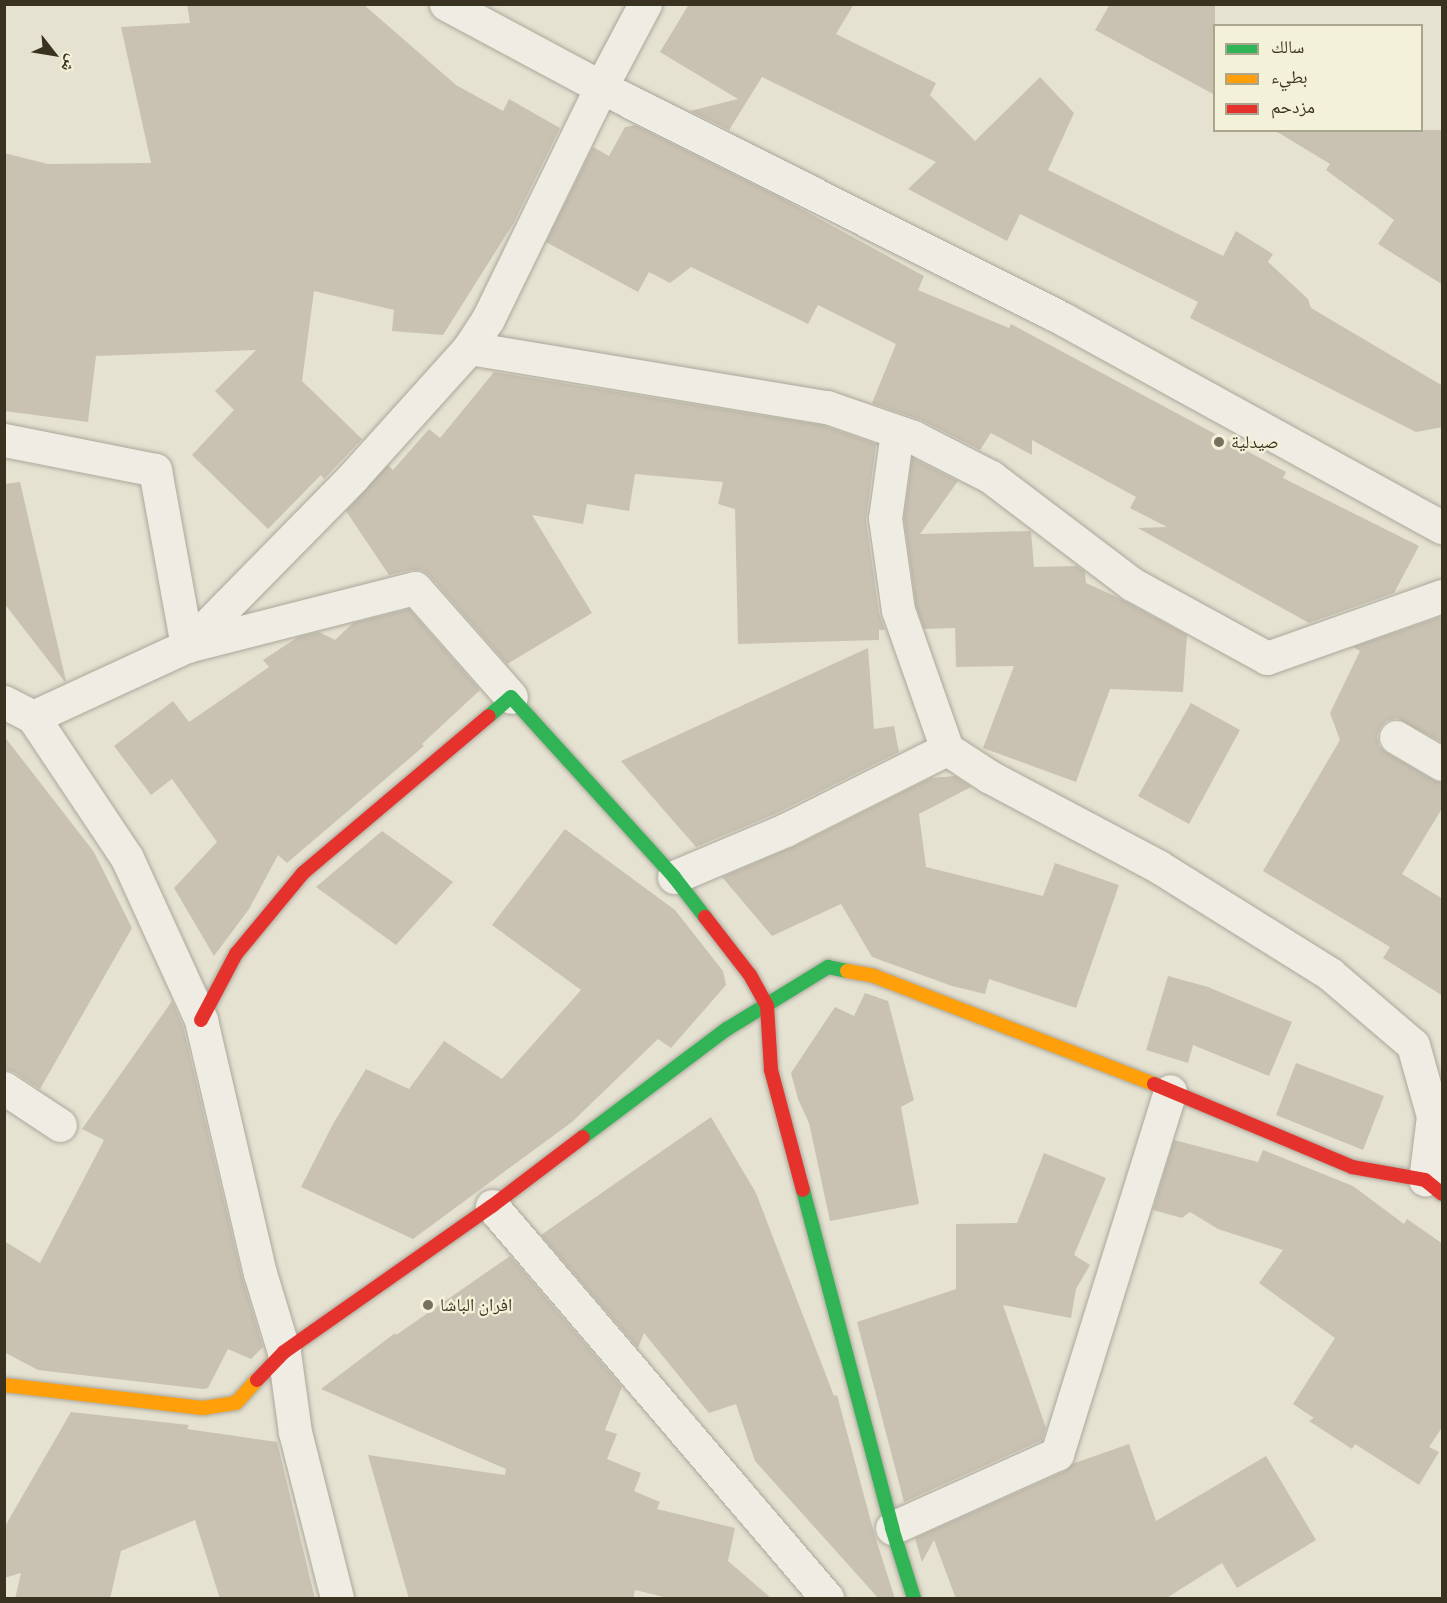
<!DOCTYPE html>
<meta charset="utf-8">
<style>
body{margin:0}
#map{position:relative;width:1447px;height:1603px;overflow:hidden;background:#e5e2d2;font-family:"Zilla Slab","Noto Naskh Arabic",serif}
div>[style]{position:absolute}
.building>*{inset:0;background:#c9c2b3}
.roads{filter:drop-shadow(0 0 2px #aba79a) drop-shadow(0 0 2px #aba79a)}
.street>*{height:33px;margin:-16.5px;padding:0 16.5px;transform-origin:16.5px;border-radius:16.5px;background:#eeece3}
.fast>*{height:14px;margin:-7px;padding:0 7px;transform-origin:7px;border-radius:7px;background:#30b455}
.slow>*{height:14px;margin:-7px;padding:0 7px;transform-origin:7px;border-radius:7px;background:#ff9f0a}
.jam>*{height:14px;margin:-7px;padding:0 7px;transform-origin:7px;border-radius:7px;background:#e5322d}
.dots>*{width:16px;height:16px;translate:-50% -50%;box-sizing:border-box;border:3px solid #f4f1d9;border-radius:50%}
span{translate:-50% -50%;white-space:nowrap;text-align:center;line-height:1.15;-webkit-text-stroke:4.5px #f4f1d9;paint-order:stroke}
.poi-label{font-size:18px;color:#3a3221}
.left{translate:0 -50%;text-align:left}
.frame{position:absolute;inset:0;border:6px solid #3a3221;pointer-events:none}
.legend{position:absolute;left:1213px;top:24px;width:210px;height:108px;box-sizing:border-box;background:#f4f1d9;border:2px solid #aaa58f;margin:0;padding:8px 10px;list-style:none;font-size:18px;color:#3a3221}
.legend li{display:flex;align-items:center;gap:12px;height:30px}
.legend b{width:30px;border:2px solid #aaa58f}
.north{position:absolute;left:24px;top:24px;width:60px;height:60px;-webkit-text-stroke:4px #f4f1d9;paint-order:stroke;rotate:121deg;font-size:16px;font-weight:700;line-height:24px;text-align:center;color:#3a3221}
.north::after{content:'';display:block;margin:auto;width:21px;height:27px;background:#3a3221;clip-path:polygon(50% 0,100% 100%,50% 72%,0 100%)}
</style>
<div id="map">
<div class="building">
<i style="clip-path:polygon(187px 4px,363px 4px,456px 85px,503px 111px,509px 99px,560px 128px,513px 224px,443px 335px,392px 331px,394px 310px,314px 291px,302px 381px,362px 439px,324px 479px,321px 475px,268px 529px,192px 455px,234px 410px,215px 391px,256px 350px,96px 356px,88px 422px,4px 411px,4px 153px,48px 164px,151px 163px,121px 27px,190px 23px)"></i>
<i style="clip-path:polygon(689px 4px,854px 4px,836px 34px,936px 83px,930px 95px,975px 141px,1040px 77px,1074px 113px,1048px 170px,1223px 256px,1236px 231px,1273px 254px,1268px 262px,1308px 299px,1311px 308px,1443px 386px,1443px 427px,1416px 432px,1190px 318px,1198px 302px,1020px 214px,1007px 241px,908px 189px,936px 162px,762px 77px,729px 130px,690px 111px,738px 99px,660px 52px)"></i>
<i style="clip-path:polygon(1110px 4px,1215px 4px,1215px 95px,1095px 30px)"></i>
<i style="clip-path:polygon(635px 125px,783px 199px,924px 276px,918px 290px,1009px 328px,1011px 324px,1286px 472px,1283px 478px,1419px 546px,1394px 593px,1309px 623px,1138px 528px,1167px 527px,1130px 508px,1136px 497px,1032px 440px,1032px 455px,991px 433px,980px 450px,921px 420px,872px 403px,896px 344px,818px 305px,808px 324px,691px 267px,670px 283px,649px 272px,638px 292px,546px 242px,593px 147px,609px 156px,625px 127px)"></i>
<i style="clip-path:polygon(1274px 130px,1443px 130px,1443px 285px,1378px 244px,1394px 220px,1326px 170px,1330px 164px)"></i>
<i style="clip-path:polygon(494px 372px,822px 425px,876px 444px,866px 520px,879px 613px,885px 630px,879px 630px,879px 640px,738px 644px,735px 509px,718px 504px,723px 482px,635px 474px,629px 511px,587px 504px,583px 524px,532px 515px,592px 613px,507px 664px,429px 575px,421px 570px,411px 570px,389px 575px,346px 511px,388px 465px,393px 470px,429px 429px,440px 438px)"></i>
<i style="clip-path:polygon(912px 458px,958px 481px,920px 534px,1031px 531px,1034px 567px,1077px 566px,1085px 572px,1086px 583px,1119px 598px,1187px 635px,1183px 692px,1110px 689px,1076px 782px,983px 748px,1014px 666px,956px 667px,955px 628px,924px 629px,916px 606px,904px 518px)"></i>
<i style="clip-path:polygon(20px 482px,66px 681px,65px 682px,4px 603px,4px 484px)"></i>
<i style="clip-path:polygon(409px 609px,480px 690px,422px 744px,424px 746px,287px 863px,278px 855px,249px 909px,214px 956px,174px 888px,217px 842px,172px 779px,151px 795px,114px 746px,173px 701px,189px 722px,269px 667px,263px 660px,298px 637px,319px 632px,335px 640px,353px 623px)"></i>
<i style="clip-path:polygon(1443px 616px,1443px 743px,1397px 718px,1386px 721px,1380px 728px,1377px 736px,1379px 746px,1387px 753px,1433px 780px,1443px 783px,1443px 807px,1402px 874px,1443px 899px,1443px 996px,1383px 958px,1390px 947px,1263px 871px,1340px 740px,1330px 713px,1360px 651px,1353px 647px)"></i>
<i style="clip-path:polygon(868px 648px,874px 729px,894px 726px,899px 752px,777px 813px,696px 847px,621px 761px)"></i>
<i style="clip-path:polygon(1191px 703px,1240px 730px,1189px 824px,1138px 796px)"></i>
<i style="clip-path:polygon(4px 736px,94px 852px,132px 928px,40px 1089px,14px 1072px,4px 1069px)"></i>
<i style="clip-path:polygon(955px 776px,971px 787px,919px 814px,926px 867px,1043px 896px,1055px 863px,1119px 885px,1076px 1008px,989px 979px,985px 994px,952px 986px,872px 957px,841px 904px,772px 936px,722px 877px,793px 847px,931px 778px)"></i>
<i style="clip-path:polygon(565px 829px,675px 910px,723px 971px,726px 985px,671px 1048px,658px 1039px,572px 1122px,413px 1239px,301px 1187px,333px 1124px,366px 1069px,409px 1089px,444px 1041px,502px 1079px,581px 990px,492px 925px)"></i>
<i style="clip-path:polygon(382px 831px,453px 882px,396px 945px,316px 887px)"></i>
<i style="clip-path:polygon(1168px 976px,1208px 987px,1292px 1022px,1269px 1076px,1193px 1045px,1188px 1063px,1146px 1050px)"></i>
<i style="clip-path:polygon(865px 993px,888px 1001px,914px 1100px,901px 1107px,919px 1204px,830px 1221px,809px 1123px,798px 1099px,791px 1073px,835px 1007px,854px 1016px)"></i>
<i style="clip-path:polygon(172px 1001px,183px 1026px,242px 1277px,263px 1347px,251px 1359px,228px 1349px,208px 1388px,203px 1389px,38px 1370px,4px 1352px,4px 1241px,40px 1263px,104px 1140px,82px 1129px)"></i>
<i style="clip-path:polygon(1296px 1063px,1384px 1096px,1363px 1150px,1276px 1115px)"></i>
<i style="clip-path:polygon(711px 1117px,756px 1193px,834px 1396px,837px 1395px,874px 1533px,895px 1599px,879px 1599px,755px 1461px,736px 1404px,709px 1413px,644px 1333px,638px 1348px,541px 1235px)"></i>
<i style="clip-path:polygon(1174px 1140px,1258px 1162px,1263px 1150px,1353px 1186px,1404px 1224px,1407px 1219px,1443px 1244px,1443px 1426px,1429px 1447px,1439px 1452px,1419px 1485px,1355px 1444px,1352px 1449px,1309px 1421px,1314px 1418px,1293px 1404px,1335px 1338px,1259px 1283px,1283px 1250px,1218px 1229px,1190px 1212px,1182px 1218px,1153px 1210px)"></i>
<i style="clip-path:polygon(1044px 1153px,1106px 1178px,1074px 1255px,1090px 1265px,1076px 1289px,1071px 1318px,1003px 1305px,1046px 1428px,1042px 1440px,904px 1502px,857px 1322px,956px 1289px,956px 1224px,1017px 1223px)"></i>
<i style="clip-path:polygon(510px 1256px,622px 1387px,605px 1430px,617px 1434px,607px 1459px,641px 1473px,634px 1491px,660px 1502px,657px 1509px,735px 1528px,728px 1561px,772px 1599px,672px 1599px,635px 1590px,633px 1599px,409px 1599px,368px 1455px,505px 1475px,506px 1469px,321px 1389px,395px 1333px,396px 1335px)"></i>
<i style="clip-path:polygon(71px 1412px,189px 1425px,187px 1429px,277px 1442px,315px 1599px,220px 1599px,195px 1520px,121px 1551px,110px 1599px,15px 1599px,21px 1573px,4px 1578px,4px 1528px)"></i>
<i style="clip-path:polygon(1129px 1444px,1156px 1521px,1266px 1456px,1316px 1540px,1237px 1588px,1222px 1563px,1165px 1599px,956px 1599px,934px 1540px,922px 1562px,915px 1538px,1065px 1471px,1072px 1464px)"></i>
</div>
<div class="roads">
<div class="street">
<i style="left:446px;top:4px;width:176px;rotate:28.2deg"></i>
<i style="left:601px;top:87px;width:517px;rotate:26.66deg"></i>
<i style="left:1063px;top:319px;width:432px;rotate:28.8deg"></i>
<i style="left:469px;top:348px;width:363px;rotate:9.4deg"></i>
<i style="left:827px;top:407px;width:91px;rotate:19.2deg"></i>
<i style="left:913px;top:437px;width:88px;rotate:27.1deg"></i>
<i style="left:991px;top:477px;width:177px;rotate:37.2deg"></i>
<i style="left:1132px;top:584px;width:154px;rotate:28.7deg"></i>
<i style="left:1267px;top:658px;width:186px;rotate:-19.5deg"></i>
<i style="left:897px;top:432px;width:87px;rotate:97.9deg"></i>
<i style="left:885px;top:518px;width:93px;rotate:82deg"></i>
<i style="left:898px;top:610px;width:147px;rotate:70.6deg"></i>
<i style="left:947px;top:749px;width:51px;rotate:33.1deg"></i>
<i style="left:990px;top:777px;width:191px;rotate:28deg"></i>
<i style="left:1159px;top:867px;width:202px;rotate:32deg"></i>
<i style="left:1330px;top:974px;width:109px;rotate:40.5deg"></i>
<i style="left:1413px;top:1045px;width:74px;rotate:74.3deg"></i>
<i style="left:1433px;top:1116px;width:64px;rotate:97.1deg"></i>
<i style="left:4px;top:440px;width:154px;rotate:11.2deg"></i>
<i style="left:155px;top:470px;width:179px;rotate:79.7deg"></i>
<i style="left:187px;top:646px;width:235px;rotate:-14.3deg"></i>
<i style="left:415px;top:588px;width:145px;rotate:48.6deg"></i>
<i style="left:4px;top:702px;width:33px;rotate:27deg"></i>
<i style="left:33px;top:717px;width:169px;rotate:56.3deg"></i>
<i style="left:127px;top:858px;width:178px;rotate:65.4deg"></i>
<i style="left:201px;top:1020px;width:260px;rotate:76.9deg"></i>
<i style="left:260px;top:1273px;width:83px;rotate:73.1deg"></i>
<i style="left:284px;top:1352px;width:81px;rotate:82.2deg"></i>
<i style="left:295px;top:1432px;width:171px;rotate:75.8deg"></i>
<i style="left:33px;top:717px;width:170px;rotate:-24.8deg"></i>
<i style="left:187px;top:646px;width:235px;rotate:-45.5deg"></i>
<i style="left:352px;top:478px;width:175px;rotate:-48deg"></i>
<i style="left:469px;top:348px;width:35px;rotate:-57deg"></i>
<i style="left:488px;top:319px;width:258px;rotate:-64deg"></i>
<i style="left:601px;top:87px;width:94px;rotate:-62.1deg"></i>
<i style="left:1396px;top:737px;width:53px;rotate:30.4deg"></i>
<i style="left:674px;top:877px;width:121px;rotate:-22.9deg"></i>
<i style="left:785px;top:830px;width:181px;rotate:-26.6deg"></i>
<i style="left:4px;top:1088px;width:67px;rotate:33.5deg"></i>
<i style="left:492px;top:1206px;width:516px;rotate:49.48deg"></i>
<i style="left:892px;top:1528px;width:181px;rotate:-24.2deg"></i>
<i style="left:1057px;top:1454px;width:380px;rotate:-72.7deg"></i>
</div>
<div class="fast">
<i style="left:489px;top:716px;width:29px;rotate:-41deg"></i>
<i style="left:511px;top:697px;width:243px;rotate:47.8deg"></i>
<i style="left:674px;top:877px;width:51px;rotate:52.2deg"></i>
<i style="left:583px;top:1137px;width:180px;rotate:-36.9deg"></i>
<i style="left:727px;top:1029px;width:119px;rotate:-31.5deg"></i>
<i style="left:828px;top:967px;width:19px;rotate:12deg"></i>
<i style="left:803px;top:1190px;width:350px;rotate:75.2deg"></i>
<i style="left:892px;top:1528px;width:73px;rotate:72.6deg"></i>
</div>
<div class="slow">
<i style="left:847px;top:971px;width:27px;rotate:10deg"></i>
<i style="left:874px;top:976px;width:300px;rotate:21.1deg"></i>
<i style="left:4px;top:1385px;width:200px;rotate:6.6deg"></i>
<i style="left:203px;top:1408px;width:33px;rotate:-9deg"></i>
<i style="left:236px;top:1403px;width:31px;rotate:-48deg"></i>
</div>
<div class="jam">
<i style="left:705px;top:917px;width:73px;rotate:52.2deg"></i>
<i style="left:750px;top:975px;width:35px;rotate:61deg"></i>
<i style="left:767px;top:1006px;width:64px;rotate:86.4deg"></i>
<i style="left:771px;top:1070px;width:124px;rotate:75.1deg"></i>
<i style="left:201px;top:1020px;width:75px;rotate:-62.1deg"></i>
<i style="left:236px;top:954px;width:105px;rotate:-50.4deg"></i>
<i style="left:303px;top:873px;width:243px;rotate:-40.2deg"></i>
<i style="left:1154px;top:1084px;width:215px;rotate:22.7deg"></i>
<i style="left:1352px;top:1167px;width:74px;rotate:10.1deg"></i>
<i style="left:1425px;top:1180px;width:22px;rotate:39deg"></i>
<i style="left:257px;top:1380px;width:39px;rotate:-46deg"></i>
<i style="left:284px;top:1352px;width:254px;rotate:-35.1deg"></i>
<i style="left:492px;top:1206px;width:114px;rotate:-37.2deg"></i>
</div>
</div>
<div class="dots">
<i style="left:1219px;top:442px;background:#76705f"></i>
<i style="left:428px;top:1305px;background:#76705f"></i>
</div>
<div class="poi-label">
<span class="left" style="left:1231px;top:442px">صيدلية</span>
<span class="left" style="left:440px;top:1305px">افران الباشا</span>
</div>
<div class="frame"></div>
<ul class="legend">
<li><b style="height:8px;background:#30b455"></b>سالك</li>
<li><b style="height:8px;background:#ff9f0a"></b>بطيء</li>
<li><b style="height:8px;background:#e5322d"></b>مزدحم</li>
</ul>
<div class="north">ش</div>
</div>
